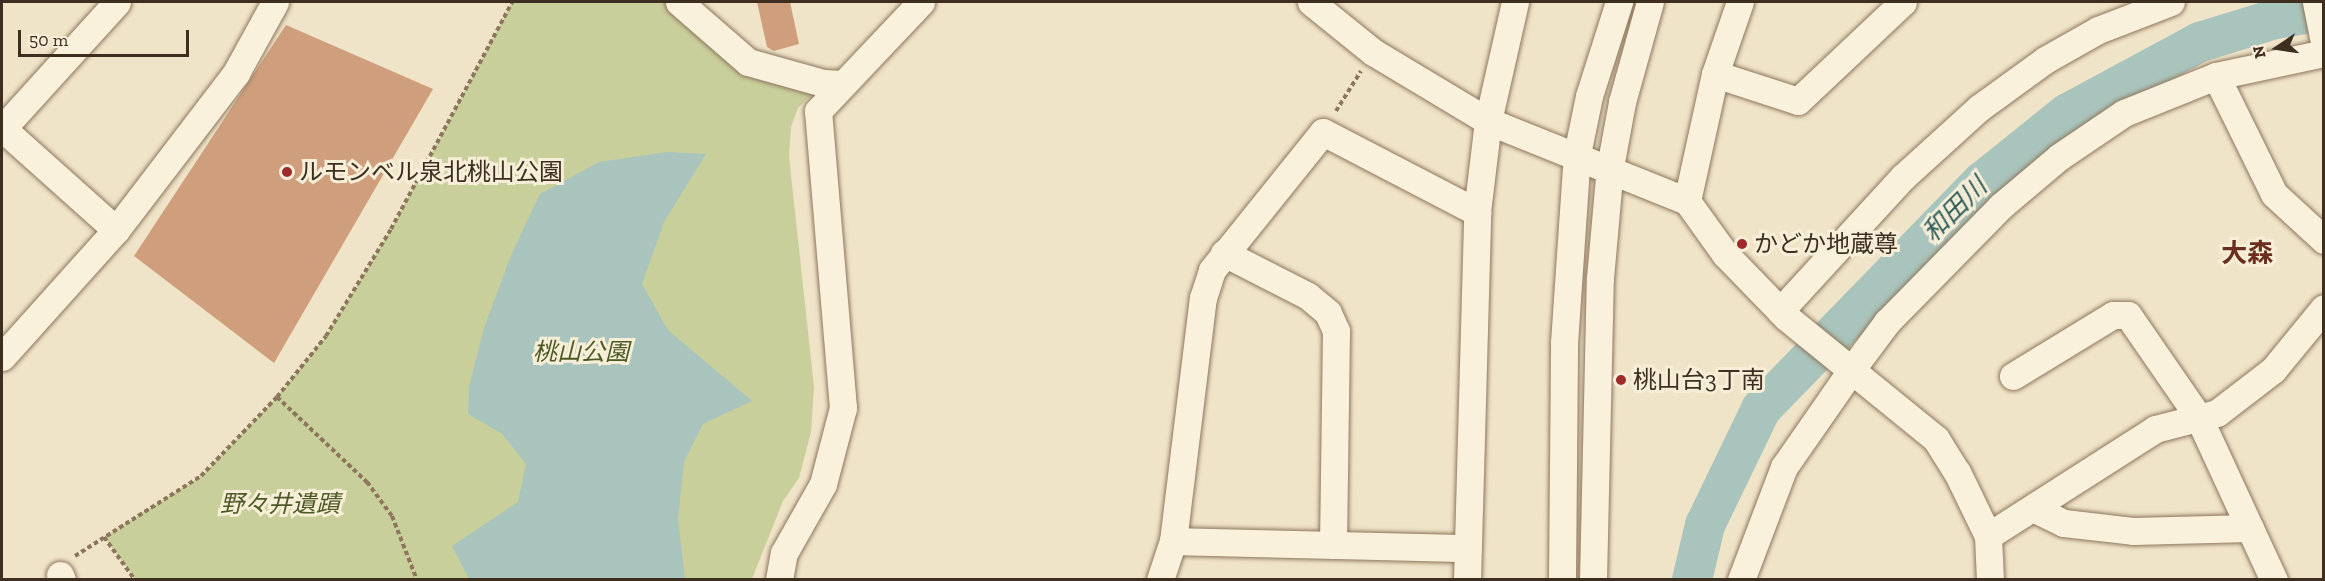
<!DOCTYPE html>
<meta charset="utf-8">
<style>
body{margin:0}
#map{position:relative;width:2325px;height:581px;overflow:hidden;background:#f0e4c8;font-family:"Zilla Slab","Noto Sans JP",serif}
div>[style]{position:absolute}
.green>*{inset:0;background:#c9cf9b}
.water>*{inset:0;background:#a9c4bc}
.river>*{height:40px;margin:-20px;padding:0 20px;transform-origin:20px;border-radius:20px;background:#a9c4bc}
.building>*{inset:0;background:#cf9f7d}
.path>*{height:4px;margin-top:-2px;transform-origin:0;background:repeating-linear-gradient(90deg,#8d765c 0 4.5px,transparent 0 7.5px)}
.roads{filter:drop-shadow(0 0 2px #8d765c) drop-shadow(0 0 2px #8d765c)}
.minor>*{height:27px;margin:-13.5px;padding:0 13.5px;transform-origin:13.5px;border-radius:13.5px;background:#faf1dc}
.dots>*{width:16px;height:16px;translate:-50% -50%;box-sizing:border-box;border:3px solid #f7eed8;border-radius:50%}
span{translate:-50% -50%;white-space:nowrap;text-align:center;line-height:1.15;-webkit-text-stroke:6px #f7eed8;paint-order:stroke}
.poi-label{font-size:24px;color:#3d2e20}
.left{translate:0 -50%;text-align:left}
.park-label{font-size:24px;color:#4d5a26;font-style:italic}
.water-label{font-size:26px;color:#2f5d5a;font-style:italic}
.neighbourhood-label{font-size:26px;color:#6b2e1e;font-weight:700}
.frame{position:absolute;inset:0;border:3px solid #3d2e20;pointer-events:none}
.north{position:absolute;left:2247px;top:18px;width:60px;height:60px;-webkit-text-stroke:4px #f7eed8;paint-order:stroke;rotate:257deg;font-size:16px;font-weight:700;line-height:24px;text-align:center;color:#3d2e20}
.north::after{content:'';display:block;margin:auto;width:21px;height:27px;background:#3d2e20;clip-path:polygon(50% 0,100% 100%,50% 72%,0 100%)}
.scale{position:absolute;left:18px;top:30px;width:171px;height:27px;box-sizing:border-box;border:3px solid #3d2e20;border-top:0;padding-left:8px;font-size:18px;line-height:21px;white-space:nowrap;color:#3d2e20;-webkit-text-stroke:4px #f7eed8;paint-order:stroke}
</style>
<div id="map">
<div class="green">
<i style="clip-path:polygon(512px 2px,679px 2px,748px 62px,823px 83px,798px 108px,791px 127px,789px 156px,814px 387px,811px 432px,799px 478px,783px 501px,752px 579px,135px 579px,104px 537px,201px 476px,277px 397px,326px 336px,391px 229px)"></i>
</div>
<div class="water">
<i style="clip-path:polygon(667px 152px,706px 154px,664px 222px,642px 284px,668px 330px,752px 401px,703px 424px,684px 462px,678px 519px,685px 579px,469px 579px,452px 546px,518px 502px,526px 464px,502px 434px,468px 414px,469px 386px,484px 328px,512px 253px,540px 194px,599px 162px)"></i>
</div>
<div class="river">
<i style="left:1692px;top:580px;width:57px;rotate:-76.7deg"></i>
<i style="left:1705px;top:525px;width:129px;rotate:-64.2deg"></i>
<i style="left:1761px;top:409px;width:318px;rotate:-45.8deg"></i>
<i style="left:1983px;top:181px;width:109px;rotate:-38.7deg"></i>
<i style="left:2068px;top:113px;width:150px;rotate:-28.3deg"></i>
<i style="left:2200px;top:42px;width:78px;rotate:-17deg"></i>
<i style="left:2275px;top:19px;width:50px;rotate:-9.3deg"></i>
</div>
<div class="building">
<i style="clip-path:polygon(757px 2px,790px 2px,799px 44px,774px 51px,767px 47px)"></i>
<i style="clip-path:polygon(286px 25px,433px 89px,274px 363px,134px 256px)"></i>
</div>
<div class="path">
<i style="left:1336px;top:111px;width:47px;rotate:-58deg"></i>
<i style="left:277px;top:397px;width:124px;rotate:43.4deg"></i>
<i style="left:367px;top:482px;width:42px;rotate:53.7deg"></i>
<i style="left:392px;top:516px;width:69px;rotate:68.7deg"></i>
<i style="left:104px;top:537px;width:53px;rotate:54.2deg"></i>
<i style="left:75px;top:556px;width:149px;rotate:-32.4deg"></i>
<i style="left:201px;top:476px;width:110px;rotate:-46.1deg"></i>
<i style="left:277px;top:397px;width:78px;rotate:-51.2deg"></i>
<i style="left:326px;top:336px;width:125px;rotate:-58.7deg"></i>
<i style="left:391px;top:229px;width:257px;rotate:-61.9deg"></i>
</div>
<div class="roads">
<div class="minor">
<i style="left:679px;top:2px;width:91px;rotate:41deg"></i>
<i style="left:748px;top:62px;width:78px;rotate:15.6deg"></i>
<i style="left:823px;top:83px;width:19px;rotate:3deg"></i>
<i style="left:1311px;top:2px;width:80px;rotate:38.9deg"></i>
<i style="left:1373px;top:52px;width:134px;rotate:31deg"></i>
<i style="left:1488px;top:121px;width:214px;rotate:21.9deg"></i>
<i style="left:1687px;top:201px;width:65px;rotate:54.4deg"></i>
<i style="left:1725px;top:254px;width:88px;rotate:45.9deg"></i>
<i style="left:1786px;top:317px;width:193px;rotate:39.1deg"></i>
<i style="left:1936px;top:439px;width:39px;rotate:58deg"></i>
<i style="left:1957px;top:472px;width:71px;rotate:64.2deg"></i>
<i style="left:1988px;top:536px;width:198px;rotate:-32.6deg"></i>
<i style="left:2155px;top:429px;width:64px;rotate:-14.5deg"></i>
<i style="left:2217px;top:413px;width:71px;rotate:-37.5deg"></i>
<i style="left:2273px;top:370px;width:80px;rotate:-50.6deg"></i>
<i style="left:2316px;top:2px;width:41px;rotate:78.7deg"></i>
<i style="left:1715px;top:74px;width:87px;rotate:18deg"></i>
<i style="left:1798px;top:101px;width:144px;rotate:-43.3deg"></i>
<i style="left:2216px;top:76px;width:131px;rotate:63.8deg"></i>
<i style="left:2274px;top:194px;width:68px;rotate:42.6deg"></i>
<i style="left:2px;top:128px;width:153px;rotate:41.8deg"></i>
<i style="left:2px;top:129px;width:171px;rotate:-47.8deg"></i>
<i style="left:1687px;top:201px;width:130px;rotate:-77.6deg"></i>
<i style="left:1715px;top:74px;width:76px;rotate:-70.9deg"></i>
<i style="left:1224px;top:253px;width:94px;rotate:27.1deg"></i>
<i style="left:1308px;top:296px;width:26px;rotate:40deg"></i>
<i style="left:1328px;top:313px;width:20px;rotate:66deg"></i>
<i style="left:1336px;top:331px;width:214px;rotate:90.8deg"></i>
<i style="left:1780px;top:311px;width:182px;rotate:-47.5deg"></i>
<i style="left:1903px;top:177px;width:103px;rotate:-42.2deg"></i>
<i style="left:1979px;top:108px;width:82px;rotate:-36deg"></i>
<i style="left:2045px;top:60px;width:61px;rotate:-29.5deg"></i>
<i style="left:2098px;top:30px;width:78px;rotate:-21deg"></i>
<i style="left:2px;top:357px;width:171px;rotate:-48.1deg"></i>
<i style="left:116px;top:230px;width:198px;rotate:-52.6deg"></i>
<i style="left:236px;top:73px;width:81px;rotate:-61.2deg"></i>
<i style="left:2013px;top:376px;width:117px;rotate:-31.4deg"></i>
<i style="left:2113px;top:315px;width:15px"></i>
<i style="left:2128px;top:315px;width:125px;rotate:55.4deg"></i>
<i style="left:2199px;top:418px;width:179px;rotate:65.2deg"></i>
<i style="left:2035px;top:509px;width:32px;rotate:26deg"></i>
<i style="left:2064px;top:523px;width:69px;rotate:6.6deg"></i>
<i style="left:2133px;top:531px;width:117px;rotate:-1.5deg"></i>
<i style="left:1988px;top:536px;width:44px;rotate:87.4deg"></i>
<i style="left:1173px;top:541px;width:295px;rotate:1.4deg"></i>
<i style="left:60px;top:575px;width:5px;rotate:68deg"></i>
<i style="left:779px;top:580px;width:27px;rotate:-80deg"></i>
<i style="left:784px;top:553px;width:79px;rotate:-60.5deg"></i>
<i style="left:823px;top:484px;width:79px;rotate:-75.3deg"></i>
<i style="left:843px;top:408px;width:298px;rotate:-94.8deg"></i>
<i style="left:818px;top:111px;width:150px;rotate:-46.6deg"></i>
<i style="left:1160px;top:580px;width:41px;rotate:-71.6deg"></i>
<i style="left:1173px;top:541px;width:245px;rotate:-83deg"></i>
<i style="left:1203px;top:298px;width:29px;rotate:-72deg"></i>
<i style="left:1212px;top:270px;width:177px;rotate:-51.2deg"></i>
<i style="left:1323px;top:132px;width:174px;rotate:27.5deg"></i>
<i style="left:1467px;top:580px;width:368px;rotate:-88.4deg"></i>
<i style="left:1477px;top:212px;width:92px;rotate:-83.1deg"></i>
<i style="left:1488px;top:121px;width:122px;rotate:-77.2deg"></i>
<i style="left:1562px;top:580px;width:237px;rotate:-89.5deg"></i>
<i style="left:1564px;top:343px;width:189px;rotate:-86.1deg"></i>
<i style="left:1577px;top:154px;width:59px;rotate:-78.3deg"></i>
<i style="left:1589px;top:96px;width:99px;rotate:-72.3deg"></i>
<i style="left:1593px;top:580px;width:302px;rotate:-88.7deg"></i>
<i style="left:1600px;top:278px;width:111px;rotate:-84.9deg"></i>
<i style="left:1610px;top:167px;width:66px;rotate:-79.5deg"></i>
<i style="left:1622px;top:102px;width:104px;rotate:-74.4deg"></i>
<i style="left:1741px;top:580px;width:121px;rotate:-69.2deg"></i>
<i style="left:1784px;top:467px;width:119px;rotate:-55.2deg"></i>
<i style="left:1852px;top:369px;width:59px;rotate:-53.3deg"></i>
<i style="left:1887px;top:322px;width:163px;rotate:-45.5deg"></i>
<i style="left:2001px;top:206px;width:76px;rotate:-40.2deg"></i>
<i style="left:2059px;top:157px;width:78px;rotate:-34.1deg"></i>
<i style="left:2124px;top:113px;width:99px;rotate:-21.9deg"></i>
<i style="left:2216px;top:76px;width:110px;rotate:-12deg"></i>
</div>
</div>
<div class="dots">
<i style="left:287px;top:172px;background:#9e2a2b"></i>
<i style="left:1742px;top:244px;background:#9e2a2b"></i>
<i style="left:1621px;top:380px;background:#9e2a2b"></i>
</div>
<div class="poi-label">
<span class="left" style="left:299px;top:172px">ルモンベル泉北桃山公園</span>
<span class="left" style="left:1754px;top:244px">かどか地蔵尊</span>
<span class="left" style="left:1633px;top:380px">桃山台3丁南</span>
</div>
<div class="park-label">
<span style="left:581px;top:352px">桃山公園</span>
<span style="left:280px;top:504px">野々井遺蹟</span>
</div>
<div class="water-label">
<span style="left:1955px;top:210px;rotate:-45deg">和田川</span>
</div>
<div class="neighbourhood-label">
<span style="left:2247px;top:254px">大森</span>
</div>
<div class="frame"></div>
<div class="north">N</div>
<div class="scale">50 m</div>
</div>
